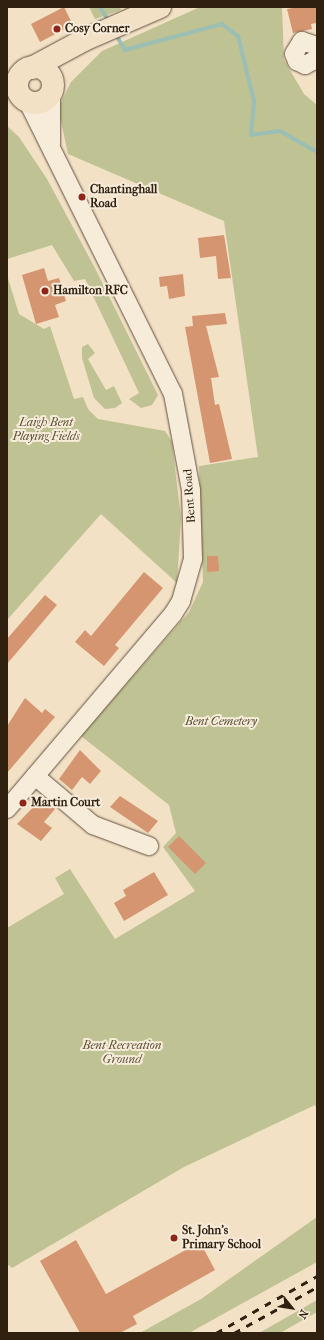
<!DOCTYPE html>
<style>
body{margin:0}
#map{position:relative;width:324px;height:1340px;overflow:hidden;background:#f3e1c6;font-family:"IM FELL French Canon",serif}
div>[style]{position:absolute}
.green>*{inset:0;background:#bfc292}
.stream>*{height:4px;margin:-2px;padding:0 2px;transform-origin:2px;border-radius:2px;background:#9bbeb5}
.building>*{inset:0;background:#d59571}
.roads{filter:drop-shadow(0 0 1px #61503d) drop-shadow(0 0 1px #61503d)}
.minor>*{height:18px;margin:-9px;padding:0 9px;transform-origin:9px;border-radius:9px;background:#f7ecda}
.major>*{height:22px;margin:-11px;padding:0 11px;transform-origin:11px;border-radius:11px;background:#f3e1c6}
.major>.ring{margin:-11px;padding:0;box-sizing:content-box;background:none;border:22px solid #f3e1c6;border-radius:50%}
.rail>*{height:3px;margin-top:-1.5px;transform-origin:0;background:repeating-linear-gradient(90deg,#30200f 0 7px,transparent 0 14px)}
.dots>*{width:11px;height:11px;translate:-50% -50%;box-sizing:border-box;border:2px solid #f7ecda;border-radius:50%}
span{translate:-50% -50%;white-space:nowrap;text-align:center;line-height:1.15;-webkit-text-stroke:4px #f7ecda;paint-order:stroke}
.poi-label{font-size:12px;color:#30200f;font-weight:700}
.left{translate:0 -50%;text-align:left}
.park-label{font-size:12px;color:#5b5136;font-style:italic}
.street-label{font-size:12px;color:#30200f}
.frame{position:absolute;inset:0;border:8px solid #30200f;pointer-events:none}
.north{position:absolute;left:272px;top:1288px;width:40px;height:40px;-webkit-text-stroke:3px #f7ecda;paint-order:stroke;rotate:120deg;font-size:11px;font-weight:700;line-height:16px;text-align:center;color:#30200f}
.north::after{content:'';display:block;margin:auto;width:14px;height:18px;background:#30200f;clip-path:polygon(50% 0,100% 100%,50% 72%,0 100%)}
</style>
<div id="map">
<div class="green">
<i style="clip-path:polygon(89px 7px,120px 7px,121px 10px,95px 19px)"></i>
<i style="clip-path:polygon(200px 7px,282px 7px,284px 60px,304px 94px,317px 105px,317px 1109px,315px 1105px,184px 1167px,12px 1268px,7px 1264px,7px 928px,64px 894px,55px 878px,70px 869px,115px 939px,195px 891px,163px 847px,176px 833px,169px 805px,81px 736px,189px 612px,203px 582px,199px 466px,258px 457px,224px 221px,68px 154px,58px 108px,71px 82px,102px 51px)"></i>
<i style="clip-path:polygon(7px 126px,19px 137px,47px 179px,95px 268px,158px 395px,152px 405px,141px 408px,129px 399px,139px 393px,85px 279px,74px 281px,52px 245px,7px 259px)"></i>
<i style="clip-path:polygon(7px 275px,19px 314px,44px 329px,50px 326px,74px 399px,83px 397px,88px 409px,98px 419px,165px 431px,172px 442px,181px 518px,177px 583px,101px 514px,7px 620px)"></i>
<i style="clip-path:polygon(88px 344px,95px 353px,88px 359px,106px 390px,114px 386px,122px 403px,115px 408px,105px 409px,94px 398px,82px 358px,82px 347px)"></i>
<i style="clip-path:polygon(317px 1217px,317px 1262px,189px 1333px,140px 1333px,201px 1299px)"></i>
<i style="clip-path:polygon(317px 1300px,317px 1312px,280px 1333px,259px 1333px)"></i>
</div>
<div class="stream">
<i style="left:100px;top:7px;width:17px;rotate:59deg"></i>
<i style="left:115px;top:33px;width:20px;rotate:60deg"></i>
<i style="left:125px;top:50px;width:100px;rotate:-15deg"></i>
<i style="left:222px;top:24px;width:20px;rotate:37deg"></i>
<i style="left:238px;top:36px;width:67px;rotate:76.2deg"></i>
<i style="left:254px;top:101px;width:34px;rotate:95deg"></i>
<i style="left:251px;top:135px;width:29px;rotate:-8deg"></i>
<i style="left:280px;top:131px;width:43px;rotate:29.6deg"></i>
</div>
<div class="building">
<i style="clip-path:polygon(64px 7px,73px 25px,40px 42px,31px 24px)"></i>
<i style="clip-path:polygon(298px 7px,317px 7px,317px 23px,311px 24px,312px 29px,293px 33px,287px 9px)"></i>
<i style="clip-path:polygon(224px 235px,231px 278px,218px 279px,216px 256px,200px 258px,198px 238px)"></i>
<i style="clip-path:polygon(44px 268px,48px 281px,59px 278px,66px 301px,55px 305px,59px 317px,36px 324px,22px 275px)"></i>
<i style="clip-path:polygon(183px 274px,185px 296px,169px 299px,167px 286px,160px 287px,159px 277px)"></i>
<i style="clip-path:polygon(225px 313px,227px 324px,206px 326px,219px 377px,211px 378px,215px 405px,219px 404px,232px 459px,210px 463px,185px 327px,193px 326px,192px 316px)"></i>
<i style="clip-path:polygon(207px 556px,218px 556px,219px 571px,207px 572px)"></i>
<i style="clip-path:polygon(144px 572px,163px 588px,115px 645px,119px 648px,104px 666px,75px 642px,85px 630px,91px 636px)"></i>
<i style="clip-path:polygon(45px 595px,57px 605px,7px 664px,7px 639px)"></i>
<i style="clip-path:polygon(25px 698px,42px 713px,45px 709px,55px 717px,7px 773px,7px 726px)"></i>
<i style="clip-path:polygon(80px 750px,101px 771px,90px 784px,82px 777px,72px 790px,59px 779px)"></i>
<i style="clip-path:polygon(120px 796px,158px 821px,148px 833px,110px 807px)"></i>
<i style="clip-path:polygon(42px 798px,55px 809px,44px 822px,52px 828px,41px 841px,17px 824px)"></i>
<i style="clip-path:polygon(179px 836px,206px 863px,195px 874px,168px 847px)"></i>
<i style="clip-path:polygon(154px 872px,168px 895px,124px 921px,114px 903px,126px 896px,123px 890px)"></i>
<i style="clip-path:polygon(76px 1240px,106px 1294px,200px 1242px,215px 1270px,133px 1316px,137px 1324px,120px 1333px,80px 1333px,40px 1261px)"></i>
</div>
<div class="roads">
<div class="minor">
<i style="left:317px;top:46px;width:16px;rotate:-162deg"></i>
<i style="left:302px;top:41px;width:15px;rotate:122deg"></i>
<i style="left:294px;top:54px;width:8px;rotate:67deg"></i>
<i style="left:297px;top:61px;width:9px;rotate:27deg"></i>
<i style="left:305px;top:65px;width:13px;rotate:-27deg"></i>
<i style="left:51px;top:95px;width:49px;rotate:90deg"></i>
<i style="left:35px;top:776px;width:76px;rotate:40.2deg"></i>
<i style="left:93px;top:825px;width:60px;rotate:20.6deg"></i>
<i style="left:7px;top:809px;width:256px;rotate:-49.6deg"></i>
<i style="left:173px;top:614px;width:15px;rotate:-58deg"></i>
<i style="left:181px;top:601px;width:44px;rotate:-74.1deg"></i>
<i style="left:193px;top:559px;width:69px;rotate:-91.7deg"></i>
<i style="left:191px;top:490px;width:98px;rotate:-100.6deg"></i>
<i style="left:173px;top:394px;width:326px;rotate:-116.4deg"></i>
</div>
<div class="major">
<i class="ring" style="left:17px;top:67px;width:14px;height:14px"></i>
<i style="left:32px;top:68px;width:59px;rotate:-28.3deg"></i>
<i style="left:84px;top:40px;width:83px;rotate:-23.5deg"></i>
</div>
</div>
<div class="rail">
<i style="left:216px;top:1333px;width:116px;rotate:-29.4deg"></i>
<i style="left:234px;top:1333px;width:95px;rotate:-29deg"></i>
</div>
<div class="dots">
<i style="left:57px;top:29px;background:#8f2418"></i>
<i style="left:82px;top:197px;background:#8f2418"></i>
<i style="left:45px;top:291px;background:#8f2418"></i>
<i style="left:23px;top:803px;background:#8f2418"></i>
<i style="left:174px;top:1238px;background:#8f2418"></i>
</div>
<div class="poi-label">
<span class="left" style="left:65px;top:29px">Cosy Corner</span>
<span class="left" style="left:90px;top:197px">Chantinghall<br>Road</span>
<span class="left" style="left:53px;top:291px">Hamilton RFC</span>
<span class="left" style="left:31px;top:803px">Martin Court</span>
<span class="left" style="left:182px;top:1238px">St. John's<br>Primary School</span>
</div>
<div class="park-label">
<span style="left:46px;top:430px">Laigh Bent<br>Playing Fields</span>
<span style="left:221px;top:722px">Bent Cemetery</span>
<span style="left:122px;top:1053px">Bent Recreation<br>Ground</span>
</div>
<div class="street-label">
<span style="left:190px;top:496px;rotate:-94deg">Bent Road</span>
</div>
<div class="frame"></div>
<div class="north">N</div>
</div>
